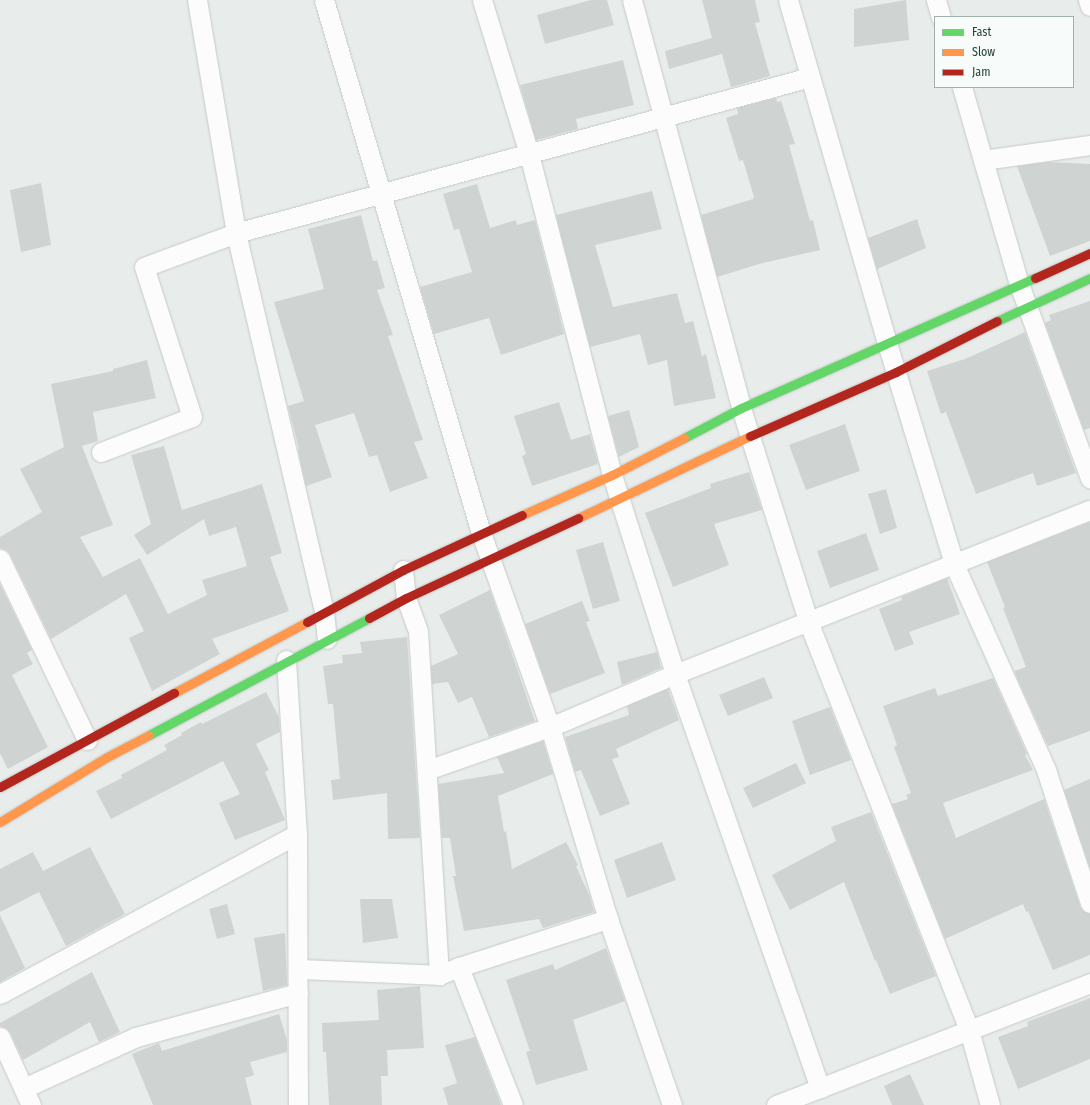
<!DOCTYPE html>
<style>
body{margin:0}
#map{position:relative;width:1090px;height:1105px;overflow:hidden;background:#e8edeb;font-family:"Fira Sans Condensed",sans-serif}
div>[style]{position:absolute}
.building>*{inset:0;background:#cfd4d2}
.roads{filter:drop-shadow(0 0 1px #c5cac8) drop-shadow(0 0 1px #c5cac8)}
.street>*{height:19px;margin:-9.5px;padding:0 9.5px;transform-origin:9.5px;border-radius:9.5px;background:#fcfcfc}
.fast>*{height:9px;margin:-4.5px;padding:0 4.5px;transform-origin:4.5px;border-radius:4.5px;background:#63d668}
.slow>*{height:9px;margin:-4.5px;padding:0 4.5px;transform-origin:4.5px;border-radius:4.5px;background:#ff974d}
.jam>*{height:9px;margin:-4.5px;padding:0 4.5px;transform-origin:4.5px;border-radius:4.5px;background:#b3261e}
span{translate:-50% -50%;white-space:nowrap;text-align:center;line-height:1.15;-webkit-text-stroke:3px #f7fbf9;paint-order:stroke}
.legend{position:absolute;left:934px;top:16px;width:140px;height:72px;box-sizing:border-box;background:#f7fbf9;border:1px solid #a3b1ad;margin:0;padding:5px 7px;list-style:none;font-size:12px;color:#24423a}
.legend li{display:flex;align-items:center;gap:8px;height:20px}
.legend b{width:20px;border:1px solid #a3b1ad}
</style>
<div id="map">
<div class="building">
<i style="clip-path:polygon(591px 0,607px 0,614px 25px,545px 44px,537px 15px)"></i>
<i style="clip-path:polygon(702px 0,755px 0,760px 22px,755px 23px,770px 76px,731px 87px,722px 54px,669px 69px,665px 51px,712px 38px)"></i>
<i style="clip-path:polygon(906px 0,909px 40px,854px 47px,854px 9px)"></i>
<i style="clip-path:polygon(623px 60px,634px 105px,576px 119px,578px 129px,536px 140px,520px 85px)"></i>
<i style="clip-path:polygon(776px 98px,777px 102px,781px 101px,795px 144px,789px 145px,810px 221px,813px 220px,820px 250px,759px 264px,717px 277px,701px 215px,753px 199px,754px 197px,743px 160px,739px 161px,726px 118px,738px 114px,737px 108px)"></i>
<i style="clip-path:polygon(1049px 162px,1090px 164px,1090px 241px,1050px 256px,1017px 166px)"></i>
<i style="clip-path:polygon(41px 183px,51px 245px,21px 252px,10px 190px)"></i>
<i style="clip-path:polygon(477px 184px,490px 228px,516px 220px,517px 225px,535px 220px,564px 334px,501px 355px,489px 318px,434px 334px,420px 287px,472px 272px,459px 229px,454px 230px,443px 194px)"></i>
<i style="clip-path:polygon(652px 191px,662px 229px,595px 245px,613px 307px,677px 293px,685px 323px,693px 321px,702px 356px,706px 354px,716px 398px,674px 406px,667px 360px,648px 365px,640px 334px,590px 347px,556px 215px)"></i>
<i style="clip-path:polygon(361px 215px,373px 261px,377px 260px,385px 288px,377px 290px,393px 335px,388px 336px,423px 440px,414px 442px,428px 478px,390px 492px,377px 455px,369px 457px,354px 413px,315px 425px,332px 477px,306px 486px,298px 450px,299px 449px,288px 406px,304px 401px,274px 302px,324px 289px,308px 229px)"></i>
<i style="clip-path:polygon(917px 219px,926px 248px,877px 269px,868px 238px)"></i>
<i style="clip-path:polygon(1090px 301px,1090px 428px,1084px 430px,1045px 323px,1051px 320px,1049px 315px)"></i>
<i style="clip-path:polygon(1025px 332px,1076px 473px,1037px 486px,1033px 473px,976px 494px,946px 412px,941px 414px,927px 371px,965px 359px)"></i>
<i style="clip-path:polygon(147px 360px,156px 398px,93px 412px,98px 441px,82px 446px,113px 525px,80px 537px,103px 577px,140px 558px,168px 614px,207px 595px,202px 580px,247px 566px,236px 527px,209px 536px,204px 519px,147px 555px,134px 535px,151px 524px,131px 455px,164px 446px,182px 510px,262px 484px,282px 553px,270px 557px,289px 611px,212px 639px,220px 654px,152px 691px,129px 638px,144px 631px,126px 594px,51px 639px,10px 554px,6px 550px,0 548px,0 537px,42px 512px,20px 469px,64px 447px,51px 384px,113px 371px,113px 369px)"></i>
<i style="clip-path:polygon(559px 402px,571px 440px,590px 434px,598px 464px,532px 486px,522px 456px,526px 454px,514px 416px)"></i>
<i style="clip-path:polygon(629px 410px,639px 447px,619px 457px,608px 416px)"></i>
<i style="clip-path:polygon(845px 424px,860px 471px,806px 490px,789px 445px)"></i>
<i style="clip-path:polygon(749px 472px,762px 510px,714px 524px,729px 565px,673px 587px,645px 513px,711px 488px,710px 484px)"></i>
<i style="clip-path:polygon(886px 489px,897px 528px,880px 534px,868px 494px)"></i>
<i style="clip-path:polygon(1090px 522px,1090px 731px,1048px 746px,1014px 671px,1026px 667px,1003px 608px,1005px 607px,987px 562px)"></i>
<i style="clip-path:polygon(866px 533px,879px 570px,830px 588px,817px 551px)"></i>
<i style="clip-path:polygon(603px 542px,620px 601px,593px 609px,576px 550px)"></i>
<i style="clip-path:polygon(947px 578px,960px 614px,909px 632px,914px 644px,895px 651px,879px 609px,902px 600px,901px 597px)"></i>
<i style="clip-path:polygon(0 584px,32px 650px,27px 653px,33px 664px,12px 675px,48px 747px,8px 769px,0 753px)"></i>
<i style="clip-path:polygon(490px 590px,535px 721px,489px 737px,472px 697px,458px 703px,448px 682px,432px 684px,431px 666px,458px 654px,439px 615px)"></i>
<i style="clip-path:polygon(582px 601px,590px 621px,586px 622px,605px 673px,550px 694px,525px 624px)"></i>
<i style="clip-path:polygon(407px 637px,420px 838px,388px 839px,387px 793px,333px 800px,331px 780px,340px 779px,333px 704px,328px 704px,323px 666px,343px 663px,342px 655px,362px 653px,360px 642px)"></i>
<i style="clip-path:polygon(657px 652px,661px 668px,622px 685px,617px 662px)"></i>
<i style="clip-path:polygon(764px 677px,773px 698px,728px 716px,719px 695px)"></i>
<i style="clip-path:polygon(993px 678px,1027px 754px,1025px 755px,1033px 770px,943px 803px,956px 838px,1044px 799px,1080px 906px,1083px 911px,1090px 914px,1090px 955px,1053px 970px,1028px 911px,1026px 912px,1023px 904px,945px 939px,892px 804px,908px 799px,906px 795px,911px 793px,894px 747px,897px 745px,883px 706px,935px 688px,938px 696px)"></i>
<i style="clip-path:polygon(668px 689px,679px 720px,616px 749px,619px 757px,612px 759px,630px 804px,600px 816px,581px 770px,575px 772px,565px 737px,629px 715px,627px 706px)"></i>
<i style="clip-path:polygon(266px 692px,279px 717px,280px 732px,256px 744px,269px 770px,265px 772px,285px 820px,235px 840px,219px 803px,240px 794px,223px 761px,111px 819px,96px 791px,122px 778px,121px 775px,167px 750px,164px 745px,182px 735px,181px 733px,201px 722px,202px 724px)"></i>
<i style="clip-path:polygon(830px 707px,851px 760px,810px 775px,792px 721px)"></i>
<i style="clip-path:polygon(543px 741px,553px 774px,498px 796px,504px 832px,506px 831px,512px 869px,566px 842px,578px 865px,576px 866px,590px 897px,594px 912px,543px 928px,539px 919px,464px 931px,453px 876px,456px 876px,450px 838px,442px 838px,438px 784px,504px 773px,497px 757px)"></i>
<i style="clip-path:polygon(796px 763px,806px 783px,753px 808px,743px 788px)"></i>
<i style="clip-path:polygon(1090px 779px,1090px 868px,1064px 790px)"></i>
<i style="clip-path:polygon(871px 812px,936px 976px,890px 994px,876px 960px,875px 961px,844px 882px,790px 910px,772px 875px,836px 841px,831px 827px)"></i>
<i style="clip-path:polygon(662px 842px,676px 880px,627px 898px,614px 860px)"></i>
<i style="clip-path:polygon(90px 847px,125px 914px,66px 946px,39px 892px,0 912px,0 869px,33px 852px,43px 871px)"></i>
<i style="clip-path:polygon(360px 899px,392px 899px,398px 938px,363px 943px)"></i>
<i style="clip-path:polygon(227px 904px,235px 934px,217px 939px,209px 909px)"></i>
<i style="clip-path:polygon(0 915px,25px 968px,0 982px)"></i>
<i style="clip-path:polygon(285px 933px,287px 985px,263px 991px,254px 938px)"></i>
<i style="clip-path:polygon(606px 948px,625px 1001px,573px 1020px,588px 1070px,536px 1085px,526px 1052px,530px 1051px,506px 980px,553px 964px,555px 970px)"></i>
<i style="clip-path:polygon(92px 972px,120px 1032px,99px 1042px,90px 1022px,23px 1060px,10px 1032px,6px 1028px,0 1026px,0 1023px)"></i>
<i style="clip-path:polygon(420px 986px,424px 1048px,387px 1050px,388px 1076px,381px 1076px,382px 1105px,329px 1105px,326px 1052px,323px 1052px,322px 1023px,379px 1020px,377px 990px)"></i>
<i style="clip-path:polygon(1090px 998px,1090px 1059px,1018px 1089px,998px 1037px,1028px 1026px,1027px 1022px)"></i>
<i style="clip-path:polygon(279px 1014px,287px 1040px,287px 1052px,250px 1062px,254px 1075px,245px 1078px,252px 1105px,153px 1105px,132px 1054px,159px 1043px,162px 1051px)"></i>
<i style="clip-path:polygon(475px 1037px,501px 1105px,448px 1105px,443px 1088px,457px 1083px,445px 1045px)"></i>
<i style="clip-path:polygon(910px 1074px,924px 1105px,892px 1105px,884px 1086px)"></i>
</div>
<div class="roads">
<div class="street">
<i style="left:197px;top:0;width:236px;rotate:80.5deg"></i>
<i style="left:236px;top:233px;width:389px;rotate:76.9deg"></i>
<i style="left:324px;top:612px;width:27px;rotate:84deg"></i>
<i style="left:324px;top:0;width:556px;rotate:73.59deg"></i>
<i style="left:481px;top:533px;width:206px;rotate:70.4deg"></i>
<i style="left:550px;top:727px;width:201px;rotate:73.2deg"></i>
<i style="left:608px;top:919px;width:197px;rotate:71deg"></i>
<i style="left:482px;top:0;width:161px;rotate:73deg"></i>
<i style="left:529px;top:154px;width:332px;rotate:75.5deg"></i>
<i style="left:612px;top:475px;width:209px;rotate:72.4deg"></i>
<i style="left:675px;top:674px;width:439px;rotate:70.7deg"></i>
<i style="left:632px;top:0;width:422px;rotate:75deg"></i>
<i style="left:741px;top:408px;width:223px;rotate:72.5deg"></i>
<i style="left:808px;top:621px;width:440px;rotate:68.5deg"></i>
<i style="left:969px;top:1030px;width:78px;rotate:74.4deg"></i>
<i style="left:788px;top:0;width:357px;rotate:73.9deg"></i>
<i style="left:887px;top:343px;width:231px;rotate:73.1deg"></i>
<i style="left:954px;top:564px;width:226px;rotate:65.9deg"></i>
<i style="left:1046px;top:770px;width:140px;rotate:71.7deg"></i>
<i style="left:936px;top:0;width:18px;rotate:74deg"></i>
<i style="left:1088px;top:0;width:6px;rotate:72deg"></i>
<i style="left:962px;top:87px;width:76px;rotate:74deg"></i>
<i style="left:983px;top:160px;width:108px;rotate:-8deg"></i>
<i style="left:983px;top:160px;width:129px;rotate:73.8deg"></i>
<i style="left:1019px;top:284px;width:207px;rotate:69.9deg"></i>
<i style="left:101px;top:452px;width:97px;rotate:-21deg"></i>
<i style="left:192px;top:417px;width:157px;rotate:-107.7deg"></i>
<i style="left:144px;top:267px;width:98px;rotate:-20.3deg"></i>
<i style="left:236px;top:233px;width:595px;rotate:-15.2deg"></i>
<i style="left:0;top:559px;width:201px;rotate:64.3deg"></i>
<i style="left:403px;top:570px;width:28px;rotate:84deg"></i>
<i style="left:406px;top:598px;width:35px;rotate:70deg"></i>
<i style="left:418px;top:631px;width:345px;rotate:86.5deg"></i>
<i style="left:439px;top:975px;width:22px;rotate:-22deg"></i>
<i style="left:286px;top:660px;width:174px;rotate:86.4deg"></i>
<i style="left:297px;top:834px;width:271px;rotate:89.8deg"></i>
<i style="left:427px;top:770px;width:130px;rotate:-19.3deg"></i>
<i style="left:550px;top:727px;width:136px;rotate:-23deg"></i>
<i style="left:675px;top:674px;width:446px;rotate:-21.6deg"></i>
<i style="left:298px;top:969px;width:141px;rotate:2.4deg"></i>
<i style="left:0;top:994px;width:337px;rotate:-28.3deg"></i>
<i style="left:0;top:1037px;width:75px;rotate:65.5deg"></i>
<i style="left:24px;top:1088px;width:123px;rotate:-24.5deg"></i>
<i style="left:136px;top:1037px;width:168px;rotate:-15.2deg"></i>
<i style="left:513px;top:1105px;width:148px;rotate:-111.4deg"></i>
<i style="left:459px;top:967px;width:157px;rotate:-17.9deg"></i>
<i style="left:776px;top:1105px;width:337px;rotate:-21.2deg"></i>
</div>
<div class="fast">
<i style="left:997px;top:321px;width:102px;rotate:-24.8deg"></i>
<i style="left:684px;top:438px;width:64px;rotate:-27.8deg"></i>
<i style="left:741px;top:408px;width:321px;rotate:-23.9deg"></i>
<i style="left:149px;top:735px;width:249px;rotate:-28deg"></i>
</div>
<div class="slow">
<i style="left:522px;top:515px;width:98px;rotate:-24deg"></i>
<i style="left:612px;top:475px;width:81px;rotate:-27.2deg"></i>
<i style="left:578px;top:518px;width:191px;rotate:-25.5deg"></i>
<i style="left:174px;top:693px;width:151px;rotate:-28.1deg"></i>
<i style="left:0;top:822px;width:125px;rotate:-31.3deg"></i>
<i style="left:107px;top:757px;width:47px;rotate:-27.6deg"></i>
</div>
<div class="jam">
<i style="left:1035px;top:278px;width:60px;rotate:-24.4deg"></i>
<i style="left:750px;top:436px;width:159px;rotate:-23.7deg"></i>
<i style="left:896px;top:372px;width:113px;rotate:-26.8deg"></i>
<i style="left:369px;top:618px;width:42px;rotate:-28.4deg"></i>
<i style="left:406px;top:598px;width:190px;rotate:-24.9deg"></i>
<i style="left:307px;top:622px;width:109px;rotate:-28.4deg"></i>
<i style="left:403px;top:570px;width:131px;rotate:-24.8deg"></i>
<i style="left:0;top:787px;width:198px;rotate:-28.4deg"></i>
</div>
</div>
<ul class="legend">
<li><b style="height:5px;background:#63d668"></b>Fast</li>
<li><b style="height:5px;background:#ff974d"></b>Slow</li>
<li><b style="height:5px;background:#b3261e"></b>Jam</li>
</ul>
</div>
